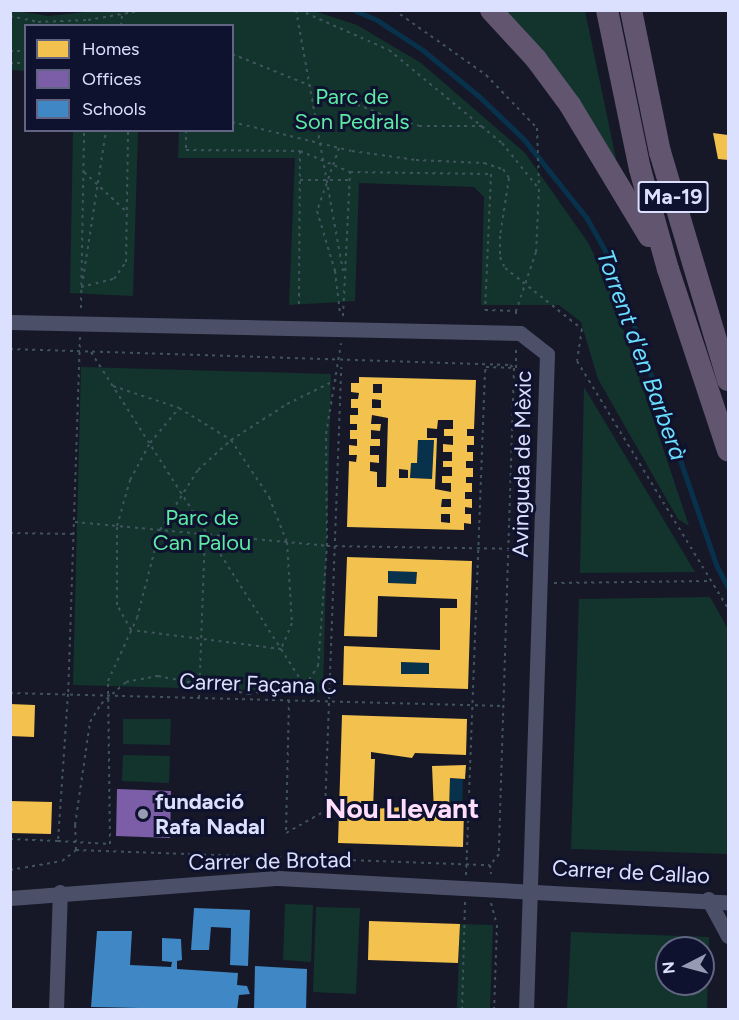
<!DOCTYPE html>
<meta charset="utf-8">
<style>
body{margin:0}
#map{position:relative;width:739px;height:1020px;overflow:hidden;background:#161827;font-family:Figtree,sans-serif}
div>[style]{position:absolute}
.green>*{inset:0;background:#13342d}
.water>*{inset:0;background:#08314b}
.homes>*{inset:0;background:#f2c14e}
.offices>*{inset:0;background:#7b5ea7}
.schools>*{inset:0;background:#3f88c5}
.stream>*{height:4.5px;margin:-2.25px;padding:0 2.25px;transform-origin:2.25px;border-radius:2.25px;background:#08314b}
.path>*{height:2px;margin-top:-1px;transform-origin:0;background:repeating-linear-gradient(90deg,#40545e 0 3px,transparent 0 7.5px)}
.minor>*{height:15px;margin:-7.5px;padding:0 7.5px;transform-origin:7.5px;border-radius:7.5px;background:#4b5068}
.highway>*{height:22px;margin:-11px;padding:0 11px;transform-origin:11px;border-radius:11px;background:#625570}
.dots>*{width:16px;height:16px;translate:-50% -50%;box-sizing:border-box;border:3px solid #0f122e;border-radius:50%}
span{translate:-50% -50%;white-space:nowrap;text-align:center;line-height:1.15;-webkit-text-stroke:6px #0f122e;paint-order:stroke}
.shield-label span{padding:2px 4px;background:#0f122e;border:2px solid;border-radius:4px;-webkit-text-stroke-width:0}
.shield-label{font-size:21px;color:#dce0ff;font-weight:700}
.park-label{font-size:22px;color:#5deaa5}
.street-label{font-size:22px;color:#dce0ff}
.poi-label{font-size:22px;color:#dce0ff;font-weight:700}
.left{translate:0 -50%;text-align:left}
.water-label{font-size:24px;color:#6adeff;font-style:italic}
.district-label{font-size:28px;color:#ffdefb;font-weight:700}
.frame{position:absolute;inset:0;border:12px solid #dce0ff;pointer-events:none}
.legend{position:absolute;left:24px;top:24px;width:210px;height:108px;box-sizing:border-box;background:#0f122e;border:2px solid #616482;margin:0;padding:8px 10px;list-style:none;font-size:18px;color:#dce0ff}
.legend li{display:flex;align-items:center;gap:12px;height:30px}
.legend b{width:30px;border:2px solid #616482}
.north{position:absolute;left:655px;top:936px;width:60px;height:60px;box-sizing:border-box;background:#0f122e;border:2px solid #616482;border-radius:50%;rotate:264deg;font-size:16px;font-weight:700;line-height:24px;text-align:center;color:#dce0ff}
.north::after{content:'';display:block;margin:auto;width:21px;height:27px;background:#979ab3;clip-path:polygon(50% 0,100% 100%,50% 72%,0 100%)}
</style>
<div id="map">
<div class="green">
<i style="clip-path:polygon(11px 10px,48px 16px,106px 10px,314px 11px,357px 25px,421px 63px,525px 153px,589px 244px,611px 293px,689px 526px,678px 519px,598px 379px,581px 322px,559px 305px,481px 305px,484px 197px,474px 187px,359px 183px,355px 301px,289px 305px,295px 158px,178px 158px,179px 131px,232px 130px,232px 26px,26px 26px,25px 71px,11px 70px)"></i>
<i style="clip-path:polygon(505px 11px,585px 11px,616px 159px,612px 160px)"></i>
<i style="clip-path:polygon(73px 131px,138px 131px,133px 296px,70px 293px)"></i>
<i style="clip-path:polygon(81px 367px,331px 374px,323px 692px,73px 685px)"></i>
<i style="clip-path:polygon(584px 387px,695px 572px,580px 573px)"></i>
<i style="clip-path:polygon(710px 597px,728px 629px,728px 854px,571px 849px,579px 599px)"></i>
<i style="clip-path:polygon(123px 719px,171px 719px,170px 745px,123px 744px)"></i>
<i style="clip-path:polygon(123px 755px,170px 756px,169px 783px,122px 781px)"></i>
<i style="clip-path:polygon(285px 904px,313px 905px,311px 962px,283px 960px)"></i>
<i style="clip-path:polygon(316px 907px,360px 908px,356px 994px,313px 992px)"></i>
<i style="clip-path:polygon(460px 924px,493px 925px,490px 1009px,457px 1010px)"></i>
<i style="clip-path:polygon(evenodd,571px 932px,709px 937px,707px 1009px,567px 1009px,571px 932px,667px 948px,703px 948px,703px 984px,667px 984px,667px 948px)"></i>
</div>
<div class="water">
<i style="clip-path:polygon(418px 440px,434px 440px,432px 479px,410px 478px,411px 463px,417px 463px)"></i>
<i style="clip-path:polygon(388px 571px,417px 572px,416px 584px,388px 583px)"></i>
<i style="clip-path:polygon(401px 662px,429px 663px,429px 674px,401px 674px)"></i>
<i style="clip-path:polygon(450px 778px,463px 779px,462px 810px,449px 810px)"></i>
</div>
<div class="homes">
<i style="clip-path:polygon(713px 133px,728px 135px,728px 160px,718px 159px)"></i>
<i style="clip-path:polygon(evenodd,359px 377px,476px 380px,474px 429px,467px 429px,467px 436px,474px 436px,474px 445px,467px 445px,467px 452px,473px 452px,473px 461px,466px 461px,466px 468px,473px 468px,473px 477px,466px 477px,466px 483px,472px 483px,472px 492px,465px 492px,465px 499px,472px 499px,472px 508px,465px 507px,465px 514px,471px 514px,471px 524px,464px 523px,464px 530px,347px 527px,349px 461px,356px 462px,357px 455px,349px 455px,349px 445px,357px 446px,357px 439px,350px 439px,350px 430px,357px 430px,357px 424px,350px 424px,350px 415px,358px 415px,358px 408px,351px 408px,351px 399px,358px 399px,359px 393px,351px 392px,351px 383px,359px 383px,359px 377px,373px 384px,382px 384px,382px 393px,373px 393px,373px 384px,359px 377px,372px 399px,381px 400px,381px 408px,372px 408px,372px 399px,359px 377px,372px 415px,388px 418px,386px 487px,377px 487px,377px 472px,370px 471px,370px 462px,379px 463px,379px 455px,370px 455px,370px 446px,380px 446px,380px 439px,371px 439px,371px 430px,380px 431px,381px 424px,371px 424px,372px 415px,359px 377px,438px 420px,453px 420px,453px 429px,444px 429px,444px 436px,453px 436px,453px 445px,443px 444px,443px 452px,452px 452px,452px 461px,443px 461px,443px 467px,452px 467px,452px 476px,442px 476px,442px 483px,451px 483px,451px 492px,435px 489px,437px 438px,427px 438px,427px 428px,437px 429px,438px 420px,359px 377px,418px 440px,434px 440px,432px 479px,410px 478px,411px 463px,417px 463px,418px 440px,359px 377px,399px 469px,408px 470px,408px 478px,399px 478px,399px 469px,359px 377px,442px 499px,451px 499px,451px 507px,441px 507px,442px 499px,359px 377px,441px 514px,450px 514px,450px 523px,441px 522px,441px 514px)"></i>
<i style="clip-path:polygon(evenodd,347px 557px,472px 561px,468px 689px,343px 685px,344px 646px,440px 650px,440px 608px,457px 608px,457px 599px,378px 596px,377px 637px,344px 636px,347px 557px,388px 571px,417px 572px,416px 584px,388px 583px,388px 571px,347px 557px,401px 662px,429px 663px,429px 674px,401px 674px,401px 662px)"></i>
<i style="clip-path:polygon(10px 704px,35px 705px,34px 737px,10px 736px)"></i>
<i style="clip-path:polygon(342px 715px,467px 719px,466px 755px,415px 753px,412px 758px,371px 752px,371px 759px,375px 759px,373px 809px,418px 806px,422px 812px,434px 812px,432px 766px,466px 765px,465px 779px,450px 778px,449px 810px,464px 811px,463px 847px,338px 843px)"></i>
<i style="clip-path:polygon(10px 801px,52px 802px,51px 834px,10px 833px)"></i>
<i style="clip-path:polygon(369px 921px,460px 924px,458px 963px,368px 960px)"></i>
</div>
<div class="offices">
<i style="clip-path:polygon(117px 789px,171px 791px,170px 838px,116px 836px)"></i>
</div>
<div class="schools">
<i style="clip-path:polygon(194px 908px,250px 910px,248px 966px,230px 965px,231px 928px,211px 927px,209px 950px,191px 950px)"></i>
<i style="clip-path:polygon(97px 931px,132px 931px,130px 965px,171px 967px,172px 962px,162px 961px,162px 938px,181px 939px,182px 960px,177px 961px,177px 969px,238px 973px,237px 985px,247px 986px,250px 994px,239px 995px,237px 1010px,91px 1007px)"></i>
<i style="clip-path:polygon(255px 966px,307px 969px,306px 1010px,254px 1010px)"></i>
</div>
<div class="stream">
<i style="left:354px;top:10px;width:25px;rotate:23deg"></i>
<i style="left:377px;top:20px;width:55px;rotate:33.1deg"></i>
<i style="left:423px;top:50px;width:72px;rotate:39.4deg"></i>
<i style="left:479px;top:96px;width:62px;rotate:43.7deg"></i>
<i style="left:524px;top:139px;width:101px;rotate:51.4deg"></i>
<i style="left:587px;top:218px;width:53px;rotate:60.5deg"></i>
<i style="left:613px;top:264px;width:319px;rotate:71deg"></i>
<i style="left:717px;top:566px;width:24px;rotate:62deg"></i>
</div>
<div class="path">
<i style="left:296px;top:10px;width:270px;rotate:79.8deg"></i>
<i style="left:299px;top:10px;width:98px;rotate:24deg"></i>
<i style="left:389px;top:50px;width:146px;rotate:39.5deg"></i>
<i style="left:502px;top:143px;width:59px;rotate:51.2deg"></i>
<i style="left:539px;top:189px;width:63px;rotate:92.7deg"></i>
<i style="left:536px;top:252px;width:62px;rotate:108.7deg"></i>
<i style="left:394px;top:10px;width:113px;rotate:35.2deg"></i>
<i style="left:486px;top:75px;width:74px;rotate:46.1deg"></i>
<i style="left:537px;top:128px;width:60px;rotate:88.1deg"></i>
<i style="left:10px;top:16px;width:29px;rotate:12deg"></i>
<i style="left:38px;top:22px;width:50px;rotate:-2.3deg"></i>
<i style="left:88px;top:20px;width:58px;rotate:-10deg"></i>
<i style="left:121px;top:26px;width:11px;rotate:-85deg"></i>
<i style="left:10px;top:51px;width:16px"></i>
<i style="left:232px;top:54px;width:168px;rotate:22deg"></i>
<i style="left:388px;top:117px;width:32px;rotate:16deg"></i>
<i style="left:419px;top:126px;width:64px"></i>
<i style="left:10px;top:63px;width:16px"></i>
<i style="left:232px;top:122px;width:123px;rotate:13.6deg"></i>
<i style="left:352px;top:151px;width:65px;rotate:8deg"></i>
<i style="left:416px;top:160px;width:68px;rotate:2.5deg"></i>
<i style="left:484px;top:163px;width:20px;rotate:18deg"></i>
<i style="left:503px;top:169px;width:11px;rotate:56deg"></i>
<i style="left:509px;top:178px;width:59px;rotate:98.8deg"></i>
<i style="left:500px;top:236px;width:21px;rotate:90deg"></i>
<i style="left:500px;top:257px;width:12px;rotate:66deg"></i>
<i style="left:505px;top:268px;width:98px;rotate:38.4deg"></i>
<i style="left:582px;top:329px;width:32px;rotate:99deg"></i>
<i style="left:577px;top:361px;width:289px;rotate:58.6deg"></i>
<i style="left:186px;top:130px;width:20px;rotate:90deg"></i>
<i style="left:186px;top:150px;width:114px;rotate:0.5deg"></i>
<i style="left:300px;top:151px;width:154px;rotate:90.4deg"></i>
<i style="left:339px;top:148px;width:67px;rotate:109.2deg"></i>
<i style="left:317px;top:211px;width:63px;rotate:73.3deg"></i>
<i style="left:335px;top:271px;width:42px;rotate:83.2deg"></i>
<i style="left:300px;top:151px;width:54px;rotate:22.8deg"></i>
<i style="left:350px;top:172px;width:141px;rotate:0.8deg"></i>
<i style="left:491px;top:174px;width:136px;rotate:92.5deg"></i>
<i style="left:485px;top:310px;width:31px;rotate:2deg"></i>
<i style="left:516px;top:311px;width:7px;rotate:90deg"></i>
<i style="left:84px;top:172px;width:60px;rotate:43deg"></i>
<i style="left:300px;top:180px;width:50px"></i>
<i style="left:83px;top:279px;width:151px;rotate:-81.2deg"></i>
<i style="left:81px;top:287px;width:34px;rotate:-14deg"></i>
<i style="left:114px;top:279px;width:21px;rotate:-55deg"></i>
<i style="left:126px;top:262px;width:132px;rotate:-89.1deg"></i>
<i style="left:81px;top:308px;width:178px;rotate:-89deg"></i>
<i style="left:343px;top:316px;width:144px;rotate:-87.2deg"></i>
<i style="left:80px;top:337px;width:357px;rotate:91.9deg"></i>
<i style="left:68px;top:694px;width:147px;rotate:93.9deg"></i>
<i style="left:58px;top:841px;width:52px;rotate:3.3deg"></i>
<i style="left:110px;top:844px;width:163px;rotate:-90.7deg"></i>
<i style="left:108px;top:681px;width:69px;rotate:-65.3deg"></i>
<i style="left:137px;top:618px;width:91px;rotate:-75.4deg"></i>
<i style="left:160px;top:530px;width:71px;rotate:-57.7deg"></i>
<i style="left:198px;top:470px;width:45px;rotate:-42.3deg"></i>
<i style="left:231px;top:440px;width:67px;rotate:-32.7deg"></i>
<i style="left:287px;top:404px;width:55px;rotate:-26.1deg"></i>
<i style="left:10px;top:349px;width:500px;rotate:1.83deg"></i>
<i style="left:510px;top:365px;width:5px;rotate:37deg"></i>
<i style="left:514px;top:368px;width:486px;rotate:91.8deg"></i>
<i style="left:499px;top:854px;width:14px;rotate:129deg"></i>
<i style="left:490px;top:865px;width:9px;rotate:84deg"></i>
<i style="left:91px;top:352px;width:414px;rotate:57.4deg"></i>
<i style="left:113px;top:386px;width:70px;rotate:18.4deg"></i>
<i style="left:179px;top:408px;width:61px;rotate:31.6deg"></i>
<i style="left:231px;top:440px;width:69px;rotate:56.3deg"></i>
<i style="left:269px;top:497px;width:48px;rotate:68.2deg"></i>
<i style="left:287px;top:542px;width:81px;rotate:86.5deg"></i>
<i style="left:292px;top:623px;width:28px;rotate:113deg"></i>
<i style="left:281px;top:649px;width:151px;rotate:-172.8deg"></i>
<i style="left:131px;top:630px;width:29px;rotate:-119deg"></i>
<i style="left:117px;top:605px;width:79px;rotate:-90deg"></i>
<i style="left:117px;top:526px;width:48px;rotate:-74.2deg"></i>
<i style="left:130px;top:480px;width:42px;rotate:-61.6deg"></i>
<i style="left:150px;top:443px;width:45px;rotate:-50.4deg"></i>
<i style="left:75px;top:522px;width:253px;rotate:5.4deg"></i>
<i style="left:327px;top:546px;width:183px;rotate:0.9deg"></i>
<i style="left:10px;top:533px;width:64px;rotate:0.9deg"></i>
<i style="left:554px;top:583px;width:156px;rotate:-0.7deg"></i>
<i style="left:10px;top:693px;width:494px;rotate:1.5deg"></i>
<i style="left:199px;top:698px;width:162px;rotate:-87.9deg"></i>
<i style="left:289px;top:700px;width:133px;rotate:91.3deg"></i>
<i style="left:286px;top:833px;width:45px;rotate:-29.4deg"></i>
<i style="left:325px;top:811px;width:444px;rotate:-87.9deg"></i>
<i style="left:10px;top:839px;width:48px;rotate:2.4deg"></i>
<i style="left:76px;top:850px;width:25px;rotate:-92deg"></i>
<i style="left:75px;top:825px;width:104px;rotate:-81.7deg"></i>
<i style="left:90px;top:722px;width:21px;rotate:-59deg"></i>
<i style="left:101px;top:704px;width:33px;rotate:-41deg"></i>
<i style="left:126px;top:682px;width:33px;rotate:-11deg"></i>
<i style="left:158px;top:676px;width:93px;rotate:11.2deg"></i>
<i style="left:249px;top:694px;width:57px;rotate:-8.1deg"></i>
<i style="left:305px;top:686px;width:24px;rotate:-57deg"></i>
<i style="left:318px;top:666px;width:120px;rotate:-85.7deg"></i>
<i style="left:327px;top:546px;width:112px;rotate:-90.5deg"></i>
<i style="left:326px;top:434px;width:92px;rotate:-80.6deg"></i>
<i style="left:10px;top:870px;width:53px;rotate:-9.8deg"></i>
<i style="left:62px;top:861px;width:18px;rotate:-38deg"></i>
<i style="left:76px;top:850px;width:414px;rotate:2.1deg"></i>
<i style="left:466px;top:875px;width:503px;rotate:-87.84deg"></i>
<i style="left:485px;top:372px;width:5px;rotate:-79deg"></i>
<i style="left:486px;top:367px;width:30px;rotate:2deg"></i>
<i style="left:516px;top:368px;width:20px;rotate:-90deg"></i>
<i style="left:491px;top:903px;width:23px;rotate:75deg"></i>
<i style="left:497px;top:925px;width:85px;rotate:92deg"></i>
<i style="left:462px;top:1010px;width:109px;rotate:-88.4deg"></i>
</div>
<div class="minor">
<i style="left:10px;top:322px;width:510px;rotate:1.24deg"></i>
<i style="left:520px;top:333px;width:34px;rotate:38deg"></i>
<i style="left:547px;top:354px;width:656px;rotate:91.83deg"></i>
<i style="left:10px;top:898px;width:269px;rotate:-4.3deg"></i>
<i style="left:278px;top:878px;width:451px;rotate:3.1deg"></i>
<i style="left:708px;top:899px;width:42px;rotate:61.6deg"></i>
<i style="left:56px;top:1010px;width:118px;rotate:-88.1deg"></i>
</div>
<div class="highway">
<i style="left:491px;top:10px;width:67px;rotate:47.4deg"></i>
<i style="left:536px;top:59px;width:57px;rotate:53.5deg"></i>
<i style="left:570px;top:105px;width:153px;rotate:58.9deg"></i>
<i style="left:607px;top:10px;width:162px;rotate:78.3deg"></i>
<i style="left:640px;top:169px;width:104px;rotate:74.4deg"></i>
<i style="left:668px;top:269px;width:191px;rotate:71.7deg"></i>
<i style="left:631px;top:10px;width:145px;rotate:78.5deg"></i>
<i style="left:660px;top:152px;width:238px;rotate:73.4deg"></i>
</div>
<div class="dots">
<i style="left:143px;top:814px;background:#979ab3"></i>
</div>
<div class="shield-label">
<span style="left:673px;top:197px">Ma-19</span>
</div>
<div class="park-label">
<span style="left:352px;top:109px">Parc de<br>Son Pedrals</span>
<span style="left:202px;top:530px">Parc de<br>Can Palou</span>
</div>
<div class="street-label">
<span style="left:522px;top:464px;rotate:-89deg">Avinguda de Mèxic</span>
<span style="left:258px;top:684px;rotate:2deg">Carrer Façana C</span>
<span style="left:270px;top:861px;rotate:-1deg">Carrer de Brotad</span>
<span style="left:631px;top:872px;rotate:3deg">Carrer de Callao</span>
</div>
<div class="poi-label">
<span class="left" style="left:155px;top:814px">fundació<br>Rafa Nadal</span>
</div>
<div class="water-label">
<span style="left:642px;top:355px;rotate:70deg">Torrent d'en Barberà</span>
</div>
<div class="district-label">
<span style="left:402px;top:808px">Nou Llevant</span>
</div>
<div class="frame"></div>
<ul class="legend">
<li><b style="height:16px;background:#f2c14e"></b>Homes</li>
<li><b style="height:16px;background:#7b5ea7"></b>Offices</li>
<li><b style="height:16px;background:#3f88c5"></b>Schools</li>
</ul>
<div class="north">N</div>
</div>
